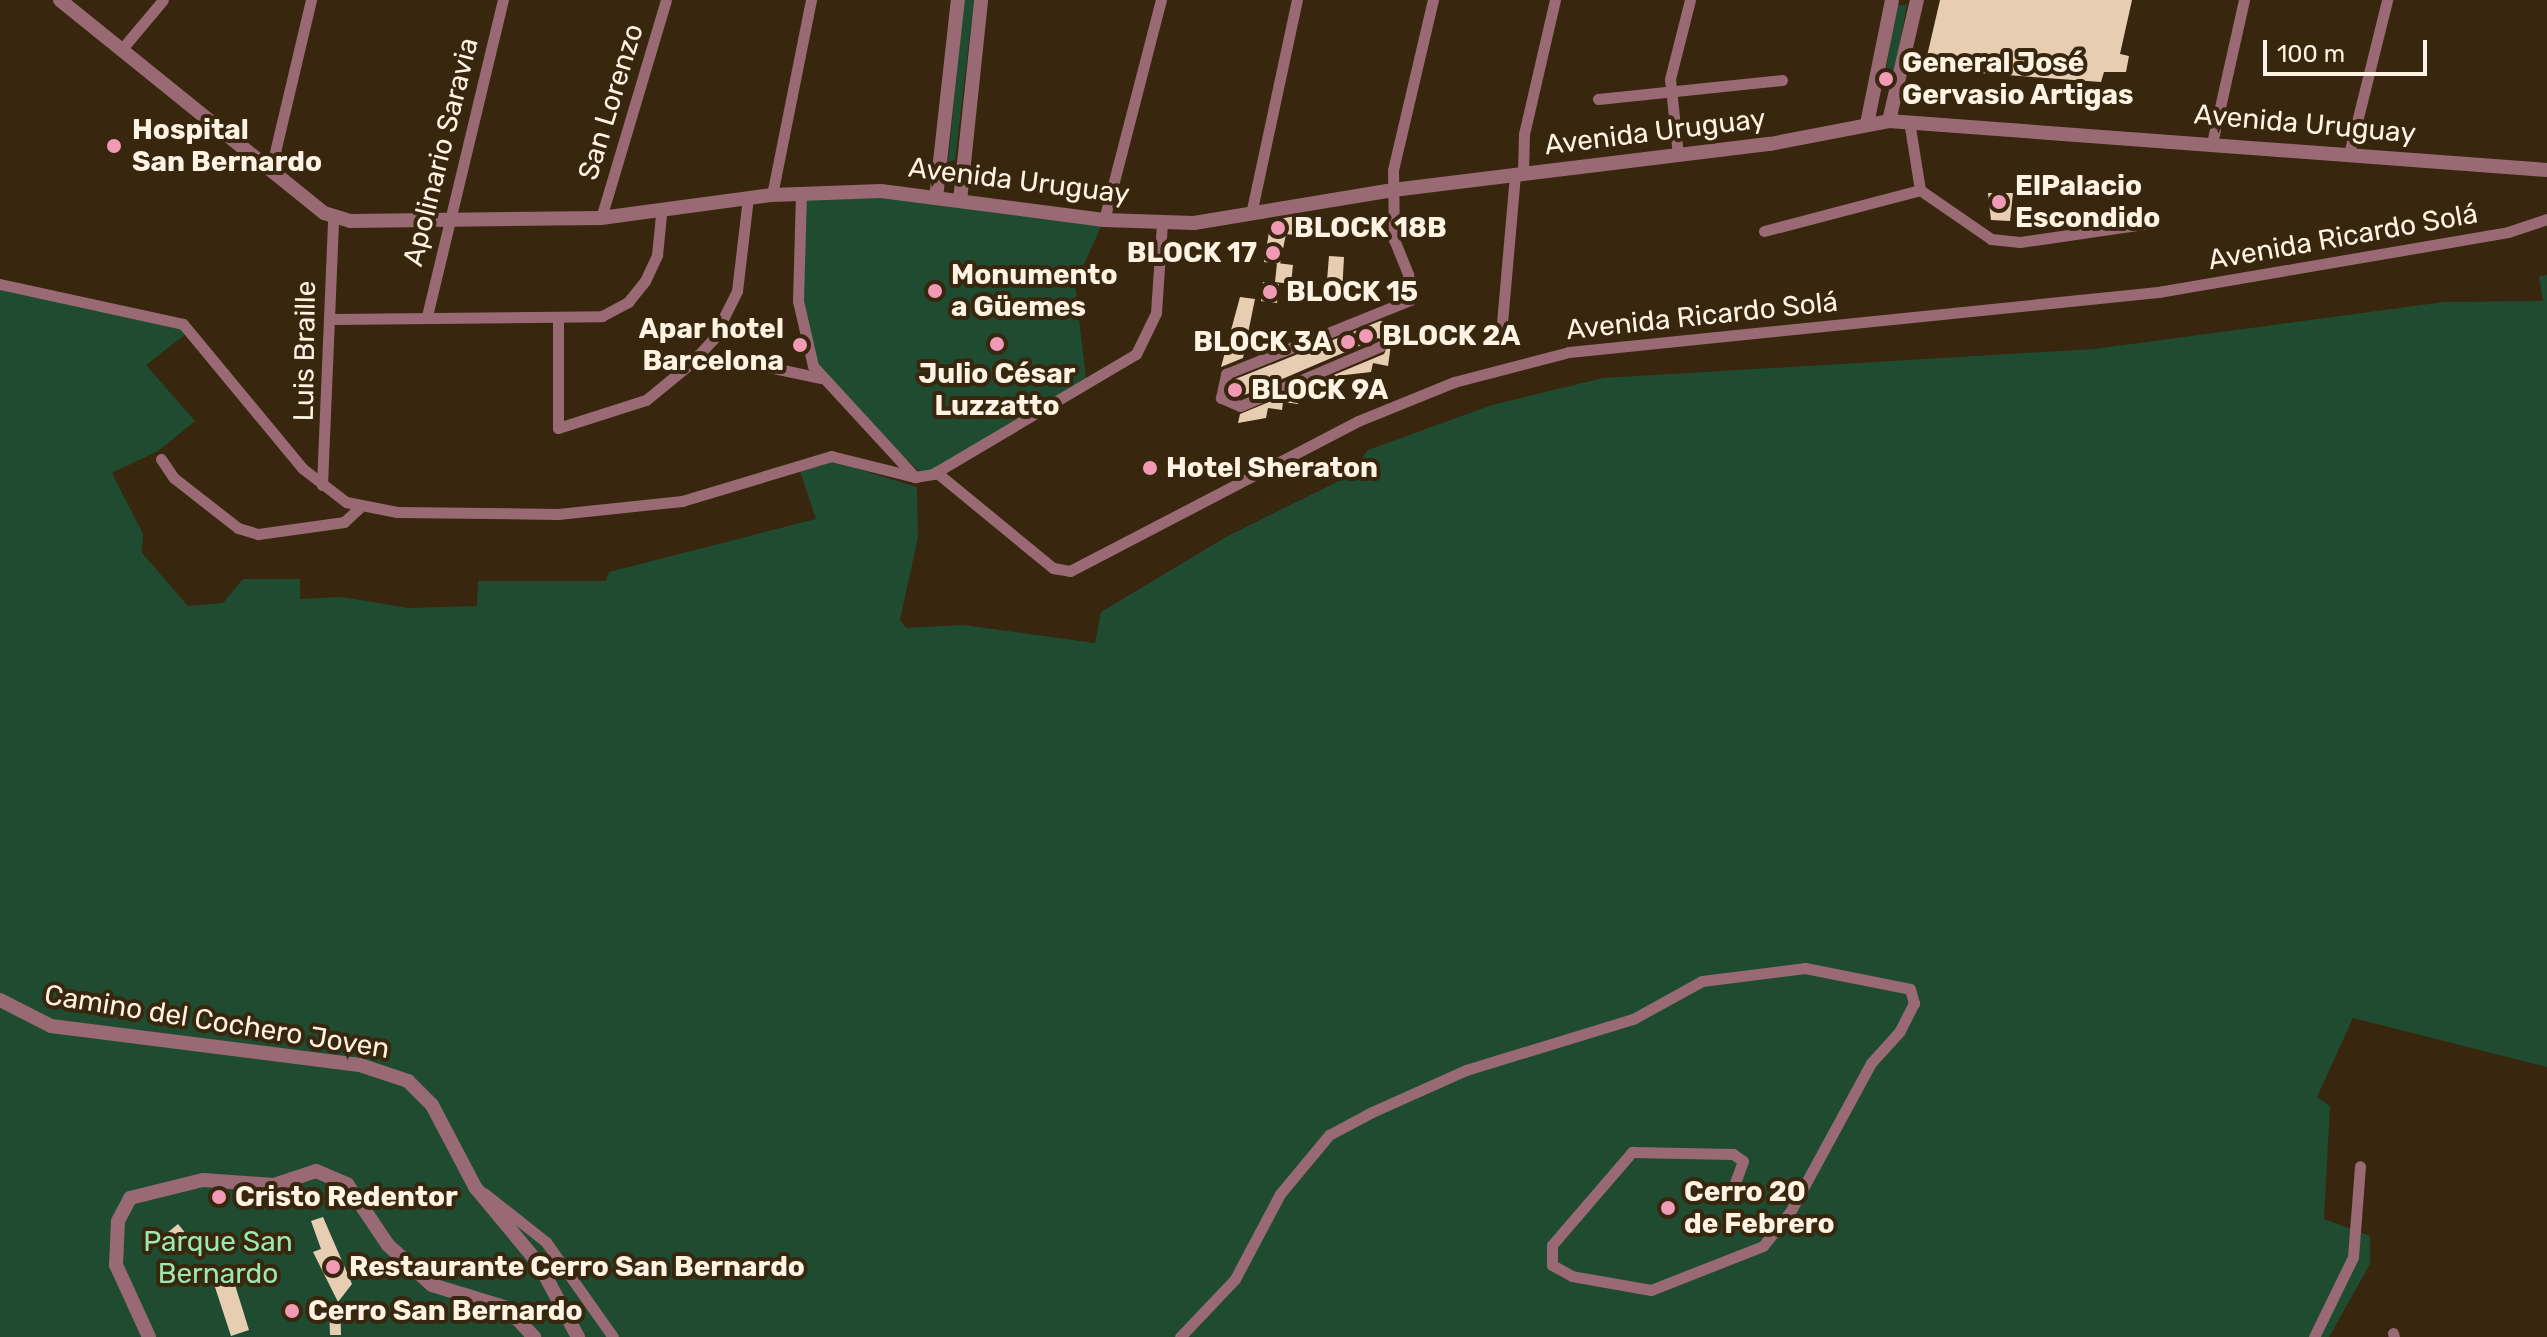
<!DOCTYPE html>
<meta charset="utf-8">
<style>
body{margin:0}
#map{position:relative;width:2547px;height:1337px;overflow:hidden;background:#38260e;font-family:Rubik,sans-serif}
div>[style]{position:absolute}
.green>*{inset:0;background:#1f4c30}
.building>*{inset:0;background:#e7ceb3}
.minor>*{height:11px;margin:-5.5px;padding:0 5.5px;transform-origin:5.5px;border-radius:5.5px;background:#996a73}
.tertiary>*{height:14px;margin:-7px;padding:0 7px;transform-origin:7px;border-radius:7px;background:#996a73}
.dots>*{width:22px;height:22px;translate:-50% -50%;box-sizing:border-box;border:4px solid #38260e;border-radius:50%}
span{translate:-50% -50%;white-space:nowrap;text-align:center;line-height:1.15;-webkit-text-stroke:8px #38260e;paint-order:stroke}
.poi-label{font-size:28px;color:#fff3e4;font-weight:700}
.left{translate:0 -50%;text-align:left}
.right{translate:-100% -50%;text-align:right}
.street-label{font-size:28px;color:#fff3e4}
.park-label{font-size:28px;color:#9be8b3}
.scale{position:absolute;left:2263px;top:40px;width:164px;height:36px;box-sizing:border-box;border:4px solid #fff3e4;border-top:0;padding-left:10px;font-size:24px;line-height:28px;white-space:nowrap;color:#fff3e4;-webkit-text-stroke:6px #38260e;paint-order:stroke}
</style>
<div id="map">
<div class="green">
<i style="clip-path:polygon(964px 0,974px 0,955px 160px,948px 162px)"></i>
<i style="clip-path:polygon(1907px 4px,1893px 81px,1884px 83px,1896px 6px)"></i>
<i style="clip-path:polygon(886px 192px,1104px 220px,1075px 284px,1087px 388px,945px 467px,921px 473px,820px 378px,803px 335px,801px 193px)"></i>
<i style="clip-path:polygon(2547px 275px,2547px 1067px,2353px 1018px,2317px 1097px,2330px 1106px,2324px 1219px,2370px 1236px,2370px 1264px,2329px 1337px,0 1337px,0 290px,172px 322px,187px 333px,146px 365px,195px 421px,158px 451px,112px 473px,143px 534px,142px 553px,188px 606px,223px 603px,243px 579px,300px 579px,300px 599px,342px 597px,408px 608px,477px 606px,478px 581px,606px 581px,609px 572px,816px 519px,799px 468px,832px 461px,917px 487px,918px 537px,900px 620px,906px 628px,963px 625px,1095px 643px,1101px 612px,1226px 537px,1349px 476px,1368px 450px,1492px 405px,1603px 378px,2094px 349px,2444px 302px,2543px 301px,2539px 276px)"></i>
</div>
<div class="building">
<i style="clip-path:polygon(1940px 0,2132px 0,2120px 54px,2129px 56px,2126px 72px,2104px 72px,2101px 82px,1924px 69px)"></i>
<i style="clip-path:polygon(1988px 193px,2013px 193px,2010px 221px,1991px 220px)"></i>
<i style="clip-path:polygon(1297px 216px,1313px 218px,1311px 237px,1286px 234px,1280px 264px,1264px 262px,1271px 220px)"></i>
<i style="clip-path:polygon(1329px 256px,1344px 257px,1342px 294px,1326px 293px)"></i>
<i style="clip-path:polygon(1277px 263px,1293px 265px,1291px 284px,1275px 282px)"></i>
<i style="clip-path:polygon(1263px 282px,1279px 284px,1277px 303px,1261px 301px)"></i>
<i style="clip-path:polygon(1240px 297px,1255px 299px,1243px 358px,1221px 367px)"></i>
<i style="clip-path:polygon(1380px 321px,1394px 323px,1388px 366px,1373px 363px,1371px 372px,1345px 375px,1344px 383px,1314px 387px,1313px 397px,1299px 395px,1298px 404px,1283px 402px,1282px 410px,1268px 408px,1266px 418px,1238px 423px,1240px 414px,1384px 354px,1389px 343px,1378px 338px,1240px 397px,1231px 393px,1233px 380px)"></i>
<i style="clip-path:polygon(323px 1217px,352px 1284px,338px 1302px,313px 1252px,321px 1249px,311px 1221px)"></i>
<i style="clip-path:polygon(178px 1224px,191px 1240px,180px 1249px,167px 1233px)"></i>
<i style="clip-path:polygon(231px 1272px,249px 1330px,231px 1336px,212px 1278px)"></i>
<i style="clip-path:polygon(329px 1303px,340px 1303px,341px 1335px,330px 1335px)"></i>
</div>
<div class="minor">
<i style="left:121px;top:50px;width:65px;rotate:-50deg"></i>
<i style="left:1598px;top:99px;width:185px;rotate:-5.9deg"></i>
<i style="left:1909px;top:121px;width:70px;rotate:80.9deg"></i>
<i style="left:1920px;top:190px;width:86px;rotate:34.6deg"></i>
<i style="left:1991px;top:239px;width:29px;rotate:6deg"></i>
<i style="left:2020px;top:242px;width:132px;rotate:-8.3deg"></i>
<i style="left:2212px;top:143px;width:147px;rotate:-77.4deg"></i>
<i style="left:2349px;top:154px;width:159px;rotate:-76.1deg"></i>
<i style="left:1678px;top:155px;width:76px;rotate:-96deg"></i>
<i style="left:1670px;top:79px;width:81px;rotate:-75.8deg"></i>
<i style="left:271px;top:169px;width:174px;rotate:-76.7deg"></i>
<i style="left:1523px;top:174px;width:40px;rotate:-88.6deg"></i>
<i style="left:1524px;top:134px;width:138px;rotate:-77deg"></i>
<i style="left:801px;top:193px;width:108px;rotate:91.6deg"></i>
<i style="left:798px;top:301px;width:67px;rotate:77deg"></i>
<i style="left:813px;top:366px;width:151px;rotate:47.4deg"></i>
<i style="left:772px;top:195px;width:199px;rotate:-78.7deg"></i>
<i style="left:1251px;top:214px;width:219px;rotate:-77.9deg"></i>
<i style="left:601px;top:218px;width:227px;rotate:-73.4deg"></i>
<i style="left:1104px;top:220px;width:227px;rotate:-75.5deg"></i>
<i style="left:1764px;top:231px;width:161px;rotate:-14.7deg"></i>
<i style="left:0;top:284px;width:187px;rotate:12.3deg"></i>
<i style="left:183px;top:324px;width:187px;rotate:50.4deg"></i>
<i style="left:302px;top:468px;width:56px;rotate:37.7deg"></i>
<i style="left:346px;top:502px;width:52px;rotate:11.1deg"></i>
<i style="left:397px;top:512px;width:161px;rotate:0.7deg"></i>
<i style="left:558px;top:514px;width:125px;rotate:-6deg"></i>
<i style="left:682px;top:501px;width:156px;rotate:-16.8deg"></i>
<i style="left:831px;top:456px;width:87px;rotate:14deg"></i>
<i style="left:915px;top:477px;width:18px;rotate:-9deg"></i>
<i style="left:933px;top:474px;width:236px;rotate:-30.6deg"></i>
<i style="left:1136px;top:354px;width:46px;rotate:-64deg"></i>
<i style="left:1156px;top:313px;width:91px;rotate:-86.2deg"></i>
<i style="left:427px;top:316px;width:325px;rotate:-76.5deg"></i>
<i style="left:332px;top:319px;width:270px;rotate:-0.6deg"></i>
<i style="left:602px;top:316px;width:30px;rotate:-28deg"></i>
<i style="left:628px;top:302px;width:27px;rotate:-51deg"></i>
<i style="left:645px;top:281px;width:29px;rotate:-65deg"></i>
<i style="left:657px;top:255px;width:40px;rotate:-84.3deg"></i>
<i style="left:558px;top:319px;width:109px;rotate:90deg"></i>
<i style="left:558px;top:428px;width:92px;rotate:-17.7deg"></i>
<i style="left:646px;top:400px;width:58px;rotate:-39.4deg"></i>
<i style="left:691px;top:363px;width:73px;rotate:2.4deg"></i>
<i style="left:764px;top:366px;width:57px;rotate:12.1deg"></i>
<i style="left:1502px;top:323px;width:149px;rotate:-85deg"></i>
<i style="left:1381px;top:346px;width:153px;rotate:156.9deg"></i>
<i style="left:1240px;top:406px;width:21px;rotate:-157deg"></i>
<i style="left:1221px;top:398px;width:25px;rotate:-78deg"></i>
<i style="left:1226px;top:374px;width:198px;rotate:-21.9deg"></i>
<i style="left:1410px;top:300px;width:26px;rotate:-94deg"></i>
<i style="left:1408px;top:274px;width:37px;rotate:-112deg"></i>
<i style="left:1394px;top:240px;width:70px;rotate:-90.8deg"></i>
<i style="left:1393px;top:170px;width:175px;rotate:-76.8deg"></i>
<i style="left:691px;top:363px;width:33px;rotate:-47deg"></i>
<i style="left:713px;top:339px;width:54px;rotate:-63.4deg"></i>
<i style="left:737px;top:291px;width:94px;rotate:-83.3deg"></i>
<i style="left:161px;top:459px;width:23px;rotate:56deg"></i>
<i style="left:174px;top:478px;width:81px;rotate:38deg"></i>
<i style="left:238px;top:528px;width:21px;rotate:17deg"></i>
<i style="left:258px;top:534px;width:87px;rotate:-7.9deg"></i>
<i style="left:344px;top:522px;width:21px;rotate:-43deg"></i>
<i style="left:936px;top:472px;width:151px;rotate:39.4deg"></i>
<i style="left:1053px;top:568px;width:17px;rotate:10deg"></i>
<i style="left:1070px;top:571px;width:325px;rotate:-27.5deg"></i>
<i style="left:1358px;top:421px;width:104px;rotate:-22.1deg"></i>
<i style="left:1454px;top:382px;width:119px;rotate:-14.6deg"></i>
<i style="left:1569px;top:352px;width:592px;rotate:-5.82deg"></i>
<i style="left:2158px;top:292px;width:355px;rotate:-9.7deg"></i>
<i style="left:2508px;top:232px;width:41px;rotate:-18.4deg"></i>
<i style="left:322px;top:485px;width:266px;rotate:-87.6deg"></i>
<i style="left:484px;top:1193px;width:79px;rotate:38.3deg"></i>
<i style="left:546px;top:1242px;width:116px;rotate:54.8deg"></i>
<i style="left:2393px;top:1333px;width:4px;rotate:76deg"></i>
<i style="left:1180px;top:1337px;width:80px;rotate:-46.5deg"></i>
<i style="left:1235px;top:1279px;width:96px;rotate:-62.1deg"></i>
<i style="left:1280px;top:1194px;width:77px;rotate:-50.3deg"></i>
<i style="left:1329px;top:1135px;width:49px;rotate:-28.1deg"></i>
<i style="left:1372px;top:1112px;width:103px;rotate:-24.1deg"></i>
<i style="left:1466px;top:1070px;width:175px;rotate:-17deg"></i>
<i style="left:1633px;top:1019px;width:79px;rotate:-28.8deg"></i>
<i style="left:1702px;top:981px;width:104px;rotate:-7.2deg"></i>
<i style="left:1805px;top:968px;width:107px;rotate:11.3deg"></i>
<i style="left:1910px;top:989px;width:15px;rotate:74deg"></i>
<i style="left:1914px;top:1003px;width:31px;rotate:117deg"></i>
<i style="left:1900px;top:1031px;width:43px;rotate:132.2deg"></i>
<i style="left:1871px;top:1063px;width:170px;rotate:118.5deg"></i>
<i style="left:1790px;top:1212px;width:43px;rotate:128.5deg"></i>
<i style="left:1763px;top:1246px;width:120px;rotate:158.6deg"></i>
<i style="left:1651px;top:1290px;width:80px;rotate:-170deg"></i>
<i style="left:1572px;top:1276px;width:23px;rotate:-151deg"></i>
<i style="left:1552px;top:1265px;width:20px;rotate:-90deg"></i>
<i style="left:1552px;top:1245px;width:123px;rotate:-49.3deg"></i>
<i style="left:1632px;top:1152px;width:101px;rotate:1.1deg"></i>
<i style="left:1733px;top:1154px;width:12px;rotate:35deg"></i>
<i style="left:1743px;top:1161px;width:30px;rotate:110deg"></i>
<i style="left:1733px;top:1189px;width:41px;rotate:174.4deg"></i>
<i style="left:2314px;top:1337px;width:89px;rotate:-64deg"></i>
<i style="left:2353px;top:1257px;width:91px;rotate:-85.6deg"></i>
</div>
<div class="tertiary">
<i style="left:60px;top:0;width:339px;rotate:38.9deg"></i>
<i style="left:324px;top:213px;width:27px;rotate:17deg"></i>
<i style="left:350px;top:221px;width:251px;rotate:-0.7deg"></i>
<i style="left:601px;top:218px;width:173px;rotate:-7.7deg"></i>
<i style="left:772px;top:195px;width:109px;rotate:-2.1deg"></i>
<i style="left:881px;top:191px;width:225px;rotate:7.4deg"></i>
<i style="left:1104px;top:220px;width:90px;rotate:1.9deg"></i>
<i style="left:1194px;top:223px;width:202px;rotate:-9.4deg"></i>
<i style="left:1393px;top:190px;width:380px;rotate:-7deg"></i>
<i style="left:1770px;top:144px;width:121px;rotate:-10.9deg"></i>
<i style="left:1889px;top:121px;width:660px;rotate:4.26deg"></i>
<i style="left:1889px;top:121px;width:124px;rotate:-77deg"></i>
<i style="left:1867px;top:124px;width:126px;rotate:-78.6deg"></i>
<i style="left:936px;top:198px;width:199px;rotate:-83.7deg"></i>
<i style="left:960px;top:201px;width:202px;rotate:-84deg"></i>
<i style="left:0;top:1000px;width:57px;rotate:27deg"></i>
<i style="left:51px;top:1026px;width:311px;rotate:7.2deg"></i>
<i style="left:360px;top:1065px;width:51px;rotate:18.4deg"></i>
<i style="left:408px;top:1081px;width:34px;rotate:45deg"></i>
<i style="left:432px;top:1105px;width:93px;rotate:62.3deg"></i>
<i style="left:475px;top:1187px;width:100px;rotate:50.3deg"></i>
<i style="left:539px;top:1264px;width:83px;rotate:61.9deg"></i>
<i style="left:149px;top:1337px;width:79px;rotate:-114.6deg"></i>
<i style="left:116px;top:1265px;width:44px;rotate:-87.4deg"></i>
<i style="left:118px;top:1221px;width:26px;rotate:-62deg"></i>
<i style="left:130px;top:1198px;width:75px;rotate:-13.9deg"></i>
<i style="left:203px;top:1180px;width:71px;rotate:4deg"></i>
<i style="left:274px;top:1185px;width:44px;rotate:-18.4deg"></i>
<i style="left:316px;top:1171px;width:34px;rotate:23deg"></i>
<i style="left:347px;top:1184px;width:73px;rotate:56.1deg"></i>
<i style="left:388px;top:1245px;width:59px;rotate:42.3deg"></i>
<i style="left:432px;top:1285px;width:78px;rotate:17deg"></i>
<i style="left:507px;top:1308px;width:40px;rotate:47deg"></i>
</div>
<div class="dots">
<i style="left:1886px;top:79px;background:#f09ab5"></i>
<i style="left:114px;top:146px;background:#f09ab5"></i>
<i style="left:1999px;top:202px;background:#f09ab5"></i>
<i style="left:1278px;top:228px;background:#f09ab5"></i>
<i style="left:1273px;top:253px;background:#f09ab5"></i>
<i style="left:935px;top:291px;background:#f09ab5"></i>
<i style="left:1270px;top:292px;background:#f09ab5"></i>
<i style="left:1366px;top:336px;background:#f09ab5"></i>
<i style="left:1348px;top:342px;background:#f09ab5"></i>
<i style="left:997px;top:344px;background:#f09ab5"></i>
<i style="left:800px;top:345px;background:#f09ab5"></i>
<i style="left:1235px;top:390px;background:#f09ab5"></i>
<i style="left:1150px;top:468px;background:#f09ab5"></i>
<i style="left:219px;top:1197px;background:#f09ab5"></i>
<i style="left:1668px;top:1208px;background:#f09ab5"></i>
<i style="left:333px;top:1267px;background:#f09ab5"></i>
<i style="left:292px;top:1311px;background:#f09ab5"></i>
</div>
<div class="poi-label">
<span class="left" style="left:1902px;top:79px">General José<br>Gervasio Artigas</span>
<span class="left" style="left:132px;top:146px">Hospital<br>San Bernardo</span>
<span class="left" style="left:2015px;top:202px">ElPalacio<br>Escondido</span>
<span class="left" style="left:1294px;top:228px">BLOCK 18B</span>
<span class="right" style="left:1257px;top:253px">BLOCK 17</span>
<span class="left" style="left:951px;top:291px">Monumento<br>a Güemes</span>
<span class="left" style="left:1286px;top:292px">BLOCK 15</span>
<span class="right" style="left:784px;top:345px">Apar hotel<br>Barcelona</span>
<span class="left" style="left:1382px;top:336px">BLOCK 2A</span>
<span class="right" style="left:1332px;top:342px">BLOCK 3A</span>
<span style="left:997px;top:390px">Julio César<br>Luzzatto</span>
<span class="left" style="left:1251px;top:390px">BLOCK 9A</span>
<span class="left" style="left:1166px;top:468px">Hotel Sheraton</span>
<span class="left" style="left:1684px;top:1208px">Cerro 20<br>de Febrero</span>
<span class="left" style="left:235px;top:1197px">Cristo Redentor</span>
<span class="left" style="left:349px;top:1267px">Restaurante Cerro San Bernardo</span>
<span class="left" style="left:308px;top:1311px">Cerro San Bernardo</span>
</div>
<div class="street-label">
<span style="left:611px;top:102px;rotate:-73deg">San Lorenzo</span>
<span style="left:2305px;top:124px;rotate:5deg">Avenida Uruguay</span>
<span style="left:1655px;top:132px;rotate:-7deg">Avenida Uruguay</span>
<span style="left:441px;top:152px;rotate:-76deg">Apolinario Saravia</span>
<span style="left:1019px;top:181px;rotate:7deg">Avenida Uruguay</span>
<span style="left:2343px;top:237px;rotate:-10deg">Avenida Ricardo Solá</span>
<span style="left:1702px;top:316px;rotate:-6deg">Avenida Ricardo Solá</span>
<span style="left:305px;top:351px;rotate:-89deg">Luis Braille</span>
<span style="left:217px;top:1022px;rotate:9deg">Camino del Cochero Joven</span>
</div>
<div class="park-label">
<span style="left:218px;top:1258px">Parque San<br>Bernardo</span>
</div>
<div class="scale">100 m</div>
</div>
